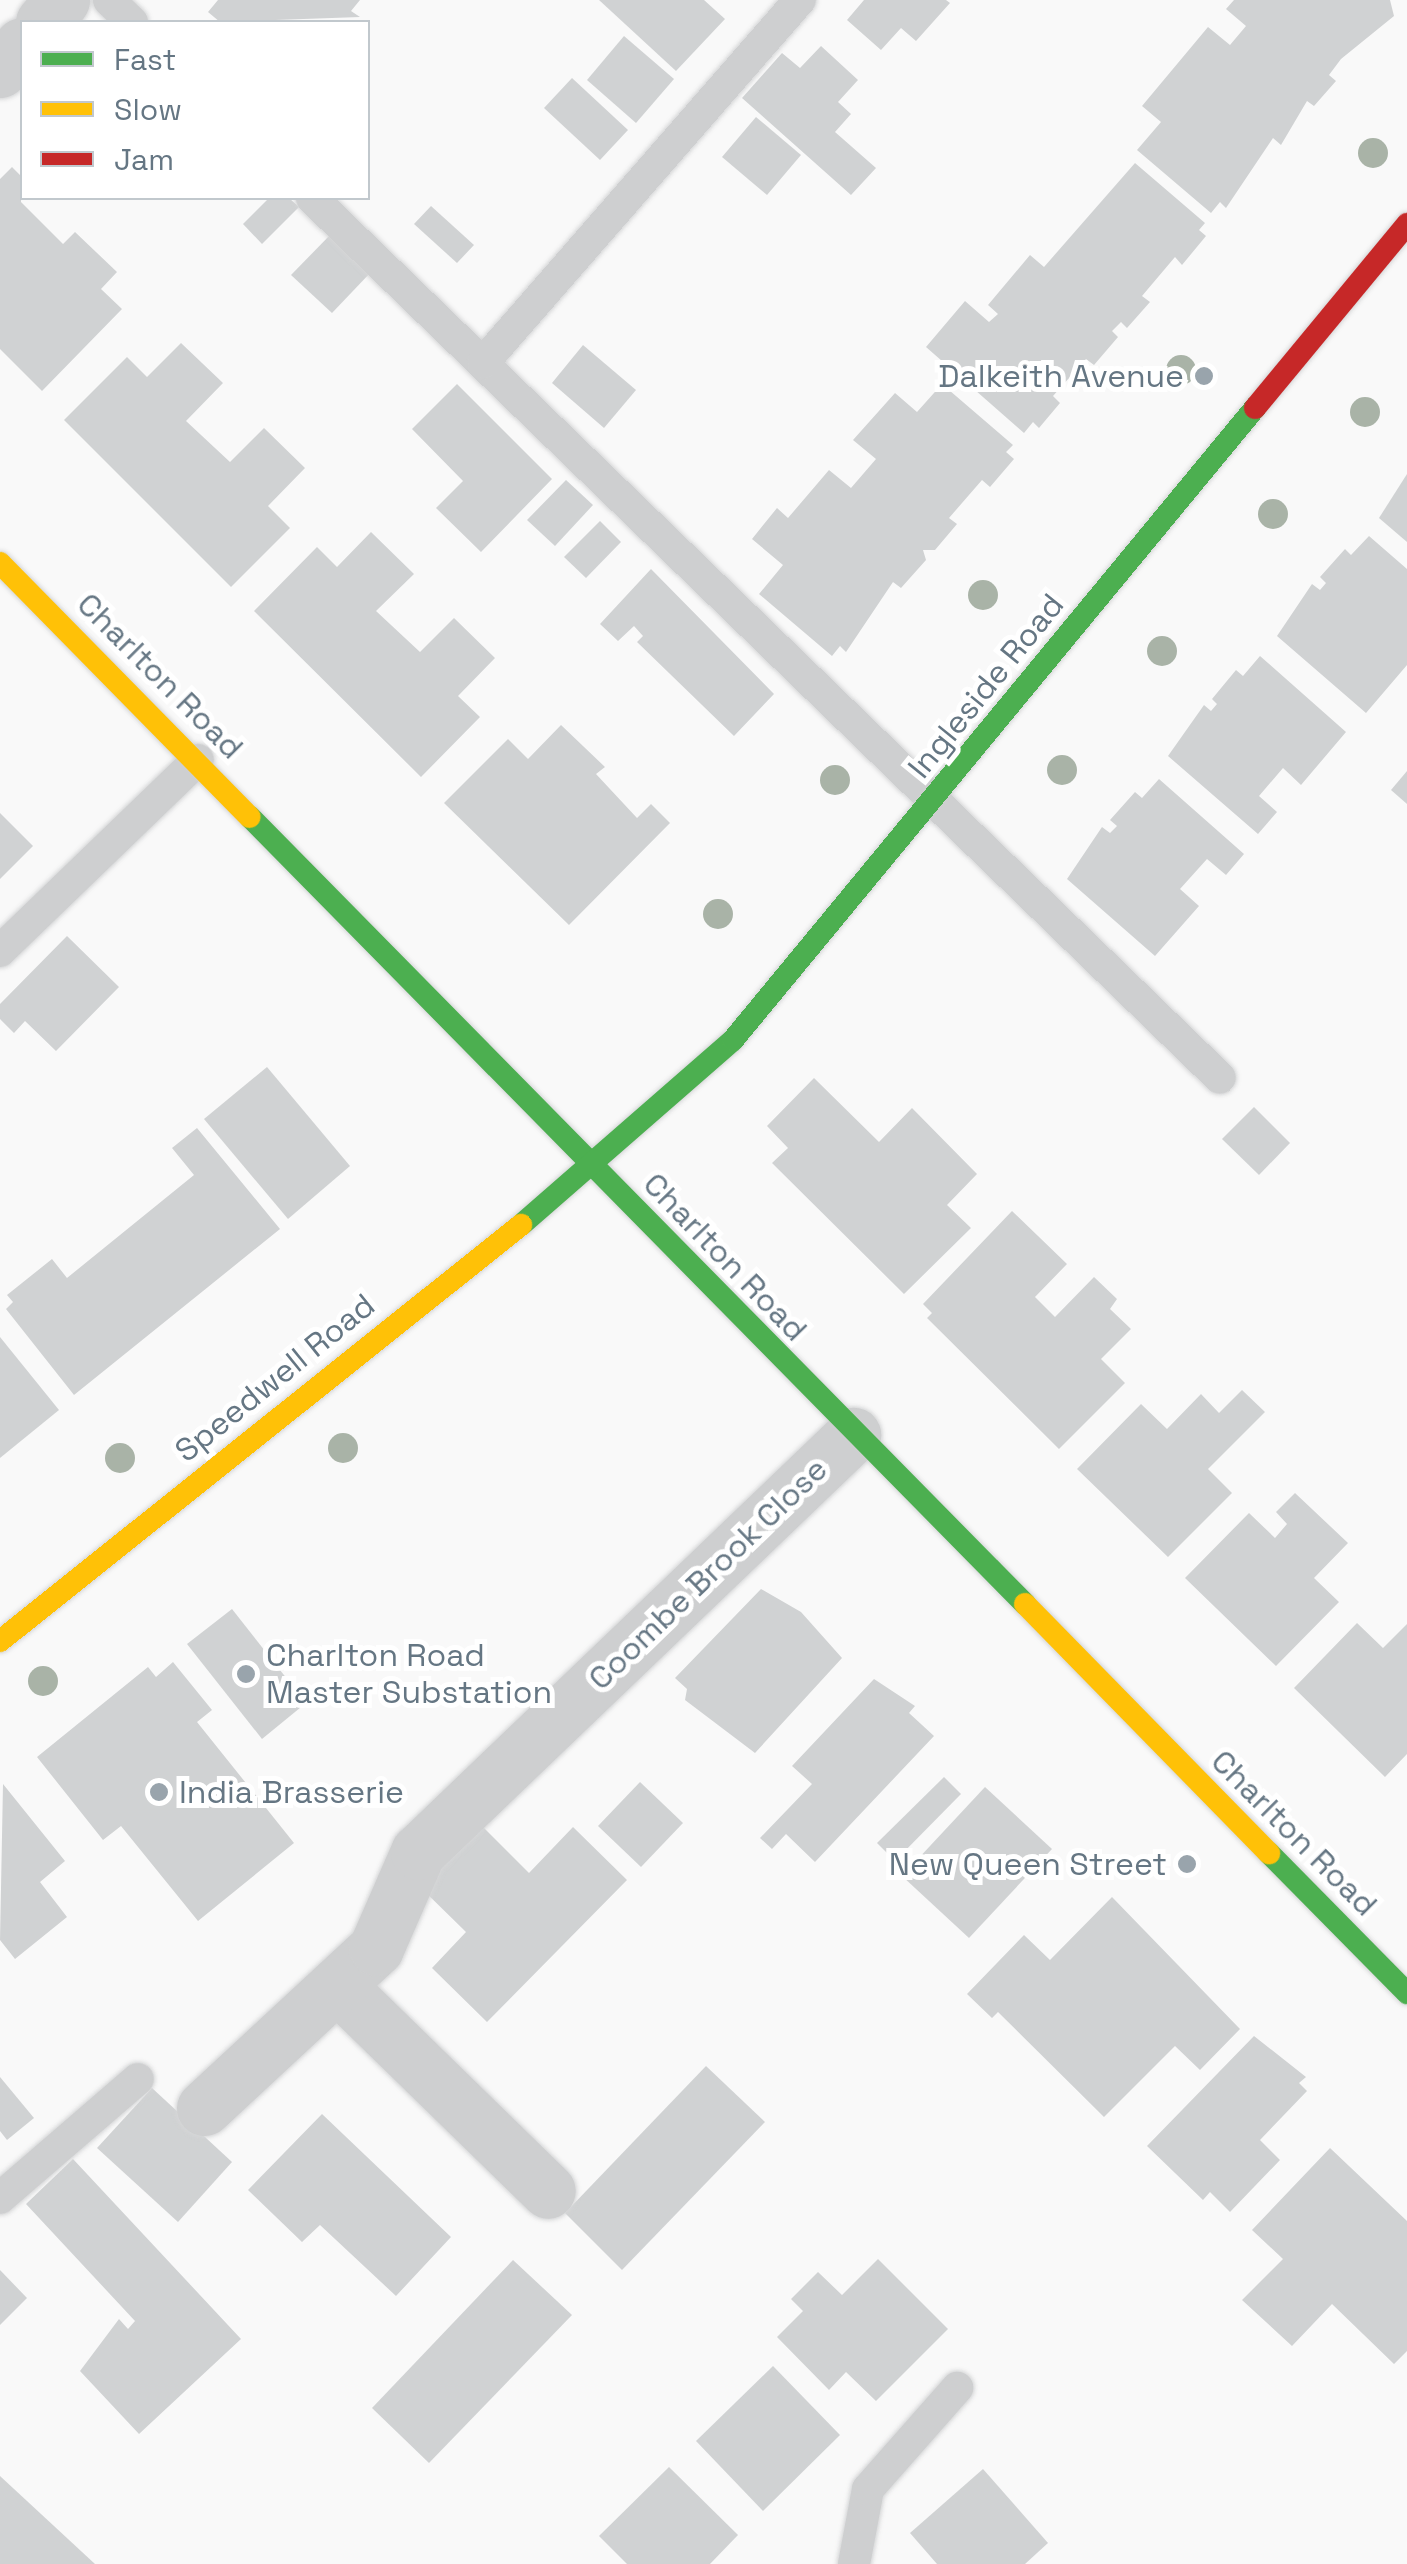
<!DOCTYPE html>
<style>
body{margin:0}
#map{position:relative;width:1407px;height:2564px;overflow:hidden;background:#f9f9f9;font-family:"Space Grotesk",sans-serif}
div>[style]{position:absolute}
.building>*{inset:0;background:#d0d2d3}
.roads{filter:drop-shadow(0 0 2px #d5d6d7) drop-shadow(0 0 2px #d5d6d7)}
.lane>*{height:32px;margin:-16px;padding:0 16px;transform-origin:16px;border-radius:16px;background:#cecfd0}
.street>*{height:55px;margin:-27.5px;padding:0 27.5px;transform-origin:27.5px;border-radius:27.5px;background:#cecfd0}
.fast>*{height:22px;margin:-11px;padding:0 11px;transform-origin:11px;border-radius:11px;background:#4caf50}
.slow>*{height:22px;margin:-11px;padding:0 11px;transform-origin:11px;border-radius:11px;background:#ffc107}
.jam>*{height:22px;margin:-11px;padding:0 11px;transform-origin:11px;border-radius:11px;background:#c62828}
.trees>*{width:30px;height:30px;margin:-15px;border-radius:50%;background:#a9b3a7}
.dots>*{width:28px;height:28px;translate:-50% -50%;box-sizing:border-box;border:5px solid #fff;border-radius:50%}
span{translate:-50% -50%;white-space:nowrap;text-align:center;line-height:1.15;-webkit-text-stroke:10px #fff;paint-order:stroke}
.poi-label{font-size:32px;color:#657683}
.right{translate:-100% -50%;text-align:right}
.left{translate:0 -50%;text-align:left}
.street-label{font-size:32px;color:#657683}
.legend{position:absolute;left:20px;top:20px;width:350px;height:180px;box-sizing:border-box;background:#fff;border:2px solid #c1c8cd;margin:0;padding:12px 18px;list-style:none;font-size:30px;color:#657683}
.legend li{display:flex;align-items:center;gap:20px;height:50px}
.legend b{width:50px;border:2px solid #c1c8cd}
</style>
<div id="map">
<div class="building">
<i style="clip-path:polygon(218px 0,360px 0,351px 11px,360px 17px,220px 22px,208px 12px)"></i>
<i style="clip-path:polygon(599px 0,704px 0,725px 19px,676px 71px)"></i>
<i style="clip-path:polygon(864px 0,946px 0,950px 3px,916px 41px,901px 28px,881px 50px,847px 20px)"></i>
<i style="clip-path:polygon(1234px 0,1390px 0,1394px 16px,1341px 59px,1329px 75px,1336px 81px,1314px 106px,1307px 101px,1281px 145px,1273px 138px,1226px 208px,1220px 202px,1211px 213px,1137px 150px,1161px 122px,1142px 106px,1208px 27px,1230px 45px,1246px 26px,1226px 9px)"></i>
<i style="clip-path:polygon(624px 36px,674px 79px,636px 123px,587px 80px)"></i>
<i style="clip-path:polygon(821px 46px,858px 80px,838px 102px,851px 114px,835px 132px,876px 168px,851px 195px,742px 98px,782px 53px,800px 68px)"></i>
<i style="clip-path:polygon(572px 78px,628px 130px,600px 160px,544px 108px)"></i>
<i style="clip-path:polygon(756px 117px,801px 155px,767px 195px,722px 157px)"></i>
<i style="clip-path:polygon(1135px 163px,1205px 223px,1199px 230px,1206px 236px,1182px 265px,1175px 257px,1142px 296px,1150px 302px,1127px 328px,1121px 322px,1112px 331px,1118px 337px,1094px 365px,1086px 359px,1053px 396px,1060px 403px,1039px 428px,1033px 422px,1024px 433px,926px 347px,965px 301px,989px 322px,998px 314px,988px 305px,1030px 255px,1044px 267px)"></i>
<i style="clip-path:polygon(12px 167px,22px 177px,21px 202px,63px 244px,75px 232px,117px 272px,101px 289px,122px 309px,42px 391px,0 349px,0 179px)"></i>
<i style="clip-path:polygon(269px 198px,289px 198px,299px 207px,262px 244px,243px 224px)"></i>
<i style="clip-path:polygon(431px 206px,474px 245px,457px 263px,414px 224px)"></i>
<i style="clip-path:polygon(332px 233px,372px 271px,332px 313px,291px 275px)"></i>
<i style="clip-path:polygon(181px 343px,223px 383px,186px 421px,230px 462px,264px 428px,305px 468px,268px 506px,290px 528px,231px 587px,64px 420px,127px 357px,147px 377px)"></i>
<i style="clip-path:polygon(583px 345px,636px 390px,604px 428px,552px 383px)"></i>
<i style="clip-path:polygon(457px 384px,552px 479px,481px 552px,436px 508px,463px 481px,412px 429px)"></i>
<i style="clip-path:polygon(942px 384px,1013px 445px,1006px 452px,1014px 459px,990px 487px,982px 480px,949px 518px,957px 524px,935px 550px,923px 550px,926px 560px,901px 588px,893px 582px,846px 652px,840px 646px,832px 656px,759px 594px,783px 565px,752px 539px,777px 508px,788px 518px,829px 470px,851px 488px,876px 459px,853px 440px,895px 393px,917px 412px)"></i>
<i style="clip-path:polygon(1407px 474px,1407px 542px,1379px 518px)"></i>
<i style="clip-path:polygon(566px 480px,593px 505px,555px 546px,527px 520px)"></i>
<i style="clip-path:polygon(600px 521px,621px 542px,586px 578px,564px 557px)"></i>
<i style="clip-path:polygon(371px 532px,414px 574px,376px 611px,420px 652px,454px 618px,495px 658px,458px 696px,480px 717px,421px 777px,254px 611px,317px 547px,337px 567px)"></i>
<i style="clip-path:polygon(1369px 536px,1407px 569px,1407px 665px,1366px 713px,1277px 636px,1312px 584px,1320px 590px,1326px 583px,1320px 577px,1345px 549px,1351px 555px)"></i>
<i style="clip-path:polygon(651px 569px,774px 694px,734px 736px,637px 642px,643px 636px,634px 626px,618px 641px,600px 624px)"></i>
<i style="clip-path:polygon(1260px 656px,1346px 732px,1301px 785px,1283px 768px,1259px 796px,1277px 812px,1258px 834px,1168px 756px,1204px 705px,1211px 711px,1217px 704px,1212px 699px,1236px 670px,1243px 676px)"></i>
<i style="clip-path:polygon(561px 725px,605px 767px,596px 774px,637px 818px,651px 804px,670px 823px,569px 925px,444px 803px,508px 739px,528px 759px)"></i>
<i style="clip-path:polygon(1407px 771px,1407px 804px,1391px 790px)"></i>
<i style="clip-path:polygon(1159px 779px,1244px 854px,1226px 875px,1207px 859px,1180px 889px,1199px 906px,1155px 956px,1067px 879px,1102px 827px,1110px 833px,1117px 826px,1110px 820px,1135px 792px,1142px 798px)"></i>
<i style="clip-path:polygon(0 813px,33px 846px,0 879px)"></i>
<i style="clip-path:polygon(67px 936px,119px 987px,56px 1051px,25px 1021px,14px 1033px,0 1019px,0 1004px)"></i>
<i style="clip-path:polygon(267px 1067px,350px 1166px,288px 1219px,204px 1119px)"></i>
<i style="clip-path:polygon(814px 1078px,879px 1142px,912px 1108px,977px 1174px,947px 1205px,971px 1228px,904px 1294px,772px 1163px,788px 1148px,767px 1126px)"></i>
<i style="clip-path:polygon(1254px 1107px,1290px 1143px,1259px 1175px,1222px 1139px)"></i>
<i style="clip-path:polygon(197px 1128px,280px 1229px,74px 1395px,6px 1309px,13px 1302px,7px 1295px,52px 1259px,67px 1278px,194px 1175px,172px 1148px)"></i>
<i style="clip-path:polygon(1012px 1211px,1067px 1264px,1035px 1297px,1055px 1317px,1094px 1277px,1117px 1299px,1110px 1309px,1131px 1329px,1101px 1359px,1125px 1383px,1059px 1449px,927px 1318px,932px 1313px,923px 1304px)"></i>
<i style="clip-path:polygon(0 1337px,59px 1410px,0 1458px)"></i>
<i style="clip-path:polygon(1242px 1390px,1265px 1412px,1208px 1469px,1232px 1493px,1168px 1557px,1077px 1469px,1141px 1404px,1167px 1429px,1201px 1394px,1219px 1413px)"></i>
<i style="clip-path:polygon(1295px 1493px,1348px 1543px,1314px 1578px,1339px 1602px,1276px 1666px,1185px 1578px,1249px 1513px,1275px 1538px,1287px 1524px,1276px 1512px)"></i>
<i style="clip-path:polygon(761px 1589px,801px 1612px,842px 1658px,755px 1753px,685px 1700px,687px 1689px,675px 1678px)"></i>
<i style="clip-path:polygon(232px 1609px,306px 1703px,262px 1739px,187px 1644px)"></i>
<i style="clip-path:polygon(1357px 1623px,1383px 1648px,1407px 1624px,1407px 1754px,1385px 1777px,1294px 1688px)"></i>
<i style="clip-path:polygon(173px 1662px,212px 1710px,197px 1722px,294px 1843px,198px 1921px,121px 1826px,103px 1840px,37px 1757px,148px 1667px,156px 1677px)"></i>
<i style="clip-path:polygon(874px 1679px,915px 1706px,909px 1713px,934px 1736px,815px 1862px,786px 1834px,772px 1849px,760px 1838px,812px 1784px,792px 1766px)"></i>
<i style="clip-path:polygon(944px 1777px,961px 1794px,895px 1861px,877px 1843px)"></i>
<i style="clip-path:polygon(640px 1782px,683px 1823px,641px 1867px,598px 1826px)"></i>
<i style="clip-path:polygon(3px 1784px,65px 1861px,40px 1882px,67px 1917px,15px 1959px,0 1940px)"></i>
<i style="clip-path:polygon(985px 1787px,1052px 1849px,969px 1938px,902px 1876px)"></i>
<i style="clip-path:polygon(476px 1820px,529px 1873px,573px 1827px,627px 1880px,487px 2022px,432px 1968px,466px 1932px,416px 1883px)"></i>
<i style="clip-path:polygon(1112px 1897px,1240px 2029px,1200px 2070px,1175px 2046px,1104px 2117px,998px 2012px,992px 2018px,967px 1994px,1024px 1935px,1050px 1960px)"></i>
<i style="clip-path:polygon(1254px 2036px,1306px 2077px,1299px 2083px,1307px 2091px,1260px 2140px,1280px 2160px,1230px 2212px,1210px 2192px,1203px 2200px,1147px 2146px)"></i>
<i style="clip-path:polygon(706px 2066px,765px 2122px,622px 2270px,565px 2213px)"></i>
<i style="clip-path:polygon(0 2077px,34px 2118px,7px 2140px,0 2131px)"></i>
<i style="clip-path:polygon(152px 2088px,232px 2162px,178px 2222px,97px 2148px)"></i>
<i style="clip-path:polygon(322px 2114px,451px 2237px,396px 2296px,320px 2225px,302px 2242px,248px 2190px)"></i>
<i style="clip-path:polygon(1330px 2148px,1407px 2221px,1407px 2351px,1394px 2364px,1332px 2304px,1292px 2346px,1242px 2300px,1283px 2259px,1252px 2230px)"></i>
<i style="clip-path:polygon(73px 2159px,241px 2339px,139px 2434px,80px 2371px,119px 2319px,128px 2329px,135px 2321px,26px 2204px)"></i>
<i style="clip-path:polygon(878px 2259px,948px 2329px,876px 2401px,846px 2372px,829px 2390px,777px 2337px,803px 2311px,791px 2299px,818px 2272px,842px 2295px)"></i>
<i style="clip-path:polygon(513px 2260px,572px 2315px,429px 2463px,372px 2408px)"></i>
<i style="clip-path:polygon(0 2270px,27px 2298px,0 2325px)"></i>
<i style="clip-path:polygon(773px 2366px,840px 2435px,763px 2511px,696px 2441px)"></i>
<i style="clip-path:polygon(669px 2467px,738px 2535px,710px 2564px,627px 2564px,599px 2536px)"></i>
<i style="clip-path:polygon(983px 2469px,1048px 2543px,1025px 2564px,937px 2564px,910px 2533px)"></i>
<i style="clip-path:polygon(0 2476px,95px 2564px,0 2564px)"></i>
</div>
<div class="roads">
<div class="lane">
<i style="left:109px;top:0;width:32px;rotate:44deg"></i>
<i style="left:312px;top:198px;width:1264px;rotate:44.1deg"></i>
<i style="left:483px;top:363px;width:482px;rotate:-48.9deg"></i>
<i style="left:0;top:951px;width:275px;rotate:-44deg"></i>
<i style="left:0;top:2198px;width:182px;rotate:-40.8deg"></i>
<i style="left:854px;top:2564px;width:76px;rotate:-79.4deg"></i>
<i style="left:868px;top:2489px;width:135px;rotate:-48.6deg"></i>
</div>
<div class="street">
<i style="left:43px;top:22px;width:29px;rotate:-49deg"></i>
<i style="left:0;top:70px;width:33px;rotate:-49deg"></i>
<i style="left:338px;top:1986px;width:293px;rotate:44.3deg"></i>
<i style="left:204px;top:2108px;width:235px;rotate:-42.9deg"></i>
<i style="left:376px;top:1948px;width:105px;rotate:-66.4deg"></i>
<i style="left:418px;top:1852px;width:603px;rotate:-43.79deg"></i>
</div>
<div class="fast">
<i style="left:250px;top:817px;width:1105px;rotate:45.44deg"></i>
<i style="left:521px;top:1225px;width:281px;rotate:-41.1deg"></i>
<i style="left:733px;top:1040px;width:820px;rotate:-50.45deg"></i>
<i style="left:1269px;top:1853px;width:197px;rotate:45.4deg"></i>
</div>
<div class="slow">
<i style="left:0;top:563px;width:356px;rotate:45.5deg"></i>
<i style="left:1025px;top:1604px;width:349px;rotate:45.6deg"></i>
<i style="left:0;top:1641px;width:667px;rotate:-38.61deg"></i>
</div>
<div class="jam">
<i style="left:1255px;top:408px;width:239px;rotate:-50.4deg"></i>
</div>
</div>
<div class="trees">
<i style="left:1373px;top:153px"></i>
<i style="left:1181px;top:370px"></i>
<i style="left:1365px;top:412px"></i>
<i style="left:1273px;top:514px"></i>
<i style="left:983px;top:595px"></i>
<i style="left:1162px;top:651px"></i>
<i style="left:1062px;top:770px"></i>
<i style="left:835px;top:780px"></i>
<i style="left:718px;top:914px"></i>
<i style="left:343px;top:1448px"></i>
<i style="left:120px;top:1458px"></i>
<i style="left:43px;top:1681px"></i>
</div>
<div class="dots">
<i style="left:1204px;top:376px;background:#99a4ac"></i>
<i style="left:246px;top:1674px;background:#99a4ac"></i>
<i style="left:159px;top:1792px;background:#99a4ac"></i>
<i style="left:1187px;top:1864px;background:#99a4ac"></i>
</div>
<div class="poi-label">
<span class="right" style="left:1184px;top:376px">Dalkeith Avenue</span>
<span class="left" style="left:266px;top:1674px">Charlton Road<br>Master Substation</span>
<span class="left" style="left:179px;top:1792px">India Brasserie</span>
<span class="right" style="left:1167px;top:1864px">New Queen Street</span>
</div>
<div class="street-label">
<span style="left:160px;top:676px;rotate:45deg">Charlton Road</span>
<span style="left:986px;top:686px;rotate:-51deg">Ingleside Road</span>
<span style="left:725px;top:1257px;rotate:46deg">Charlton Road</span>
<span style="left:275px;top:1378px;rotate:-39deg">Speedwell Road</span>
<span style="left:708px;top:1574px;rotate:-44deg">Coombe Brook Close</span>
<span style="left:1294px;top:1833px;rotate:45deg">Charlton Road</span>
</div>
<ul class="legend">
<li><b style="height:12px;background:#4caf50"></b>Fast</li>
<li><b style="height:12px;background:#ffc107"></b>Slow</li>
<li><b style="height:12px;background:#c62828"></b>Jam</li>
</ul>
</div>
